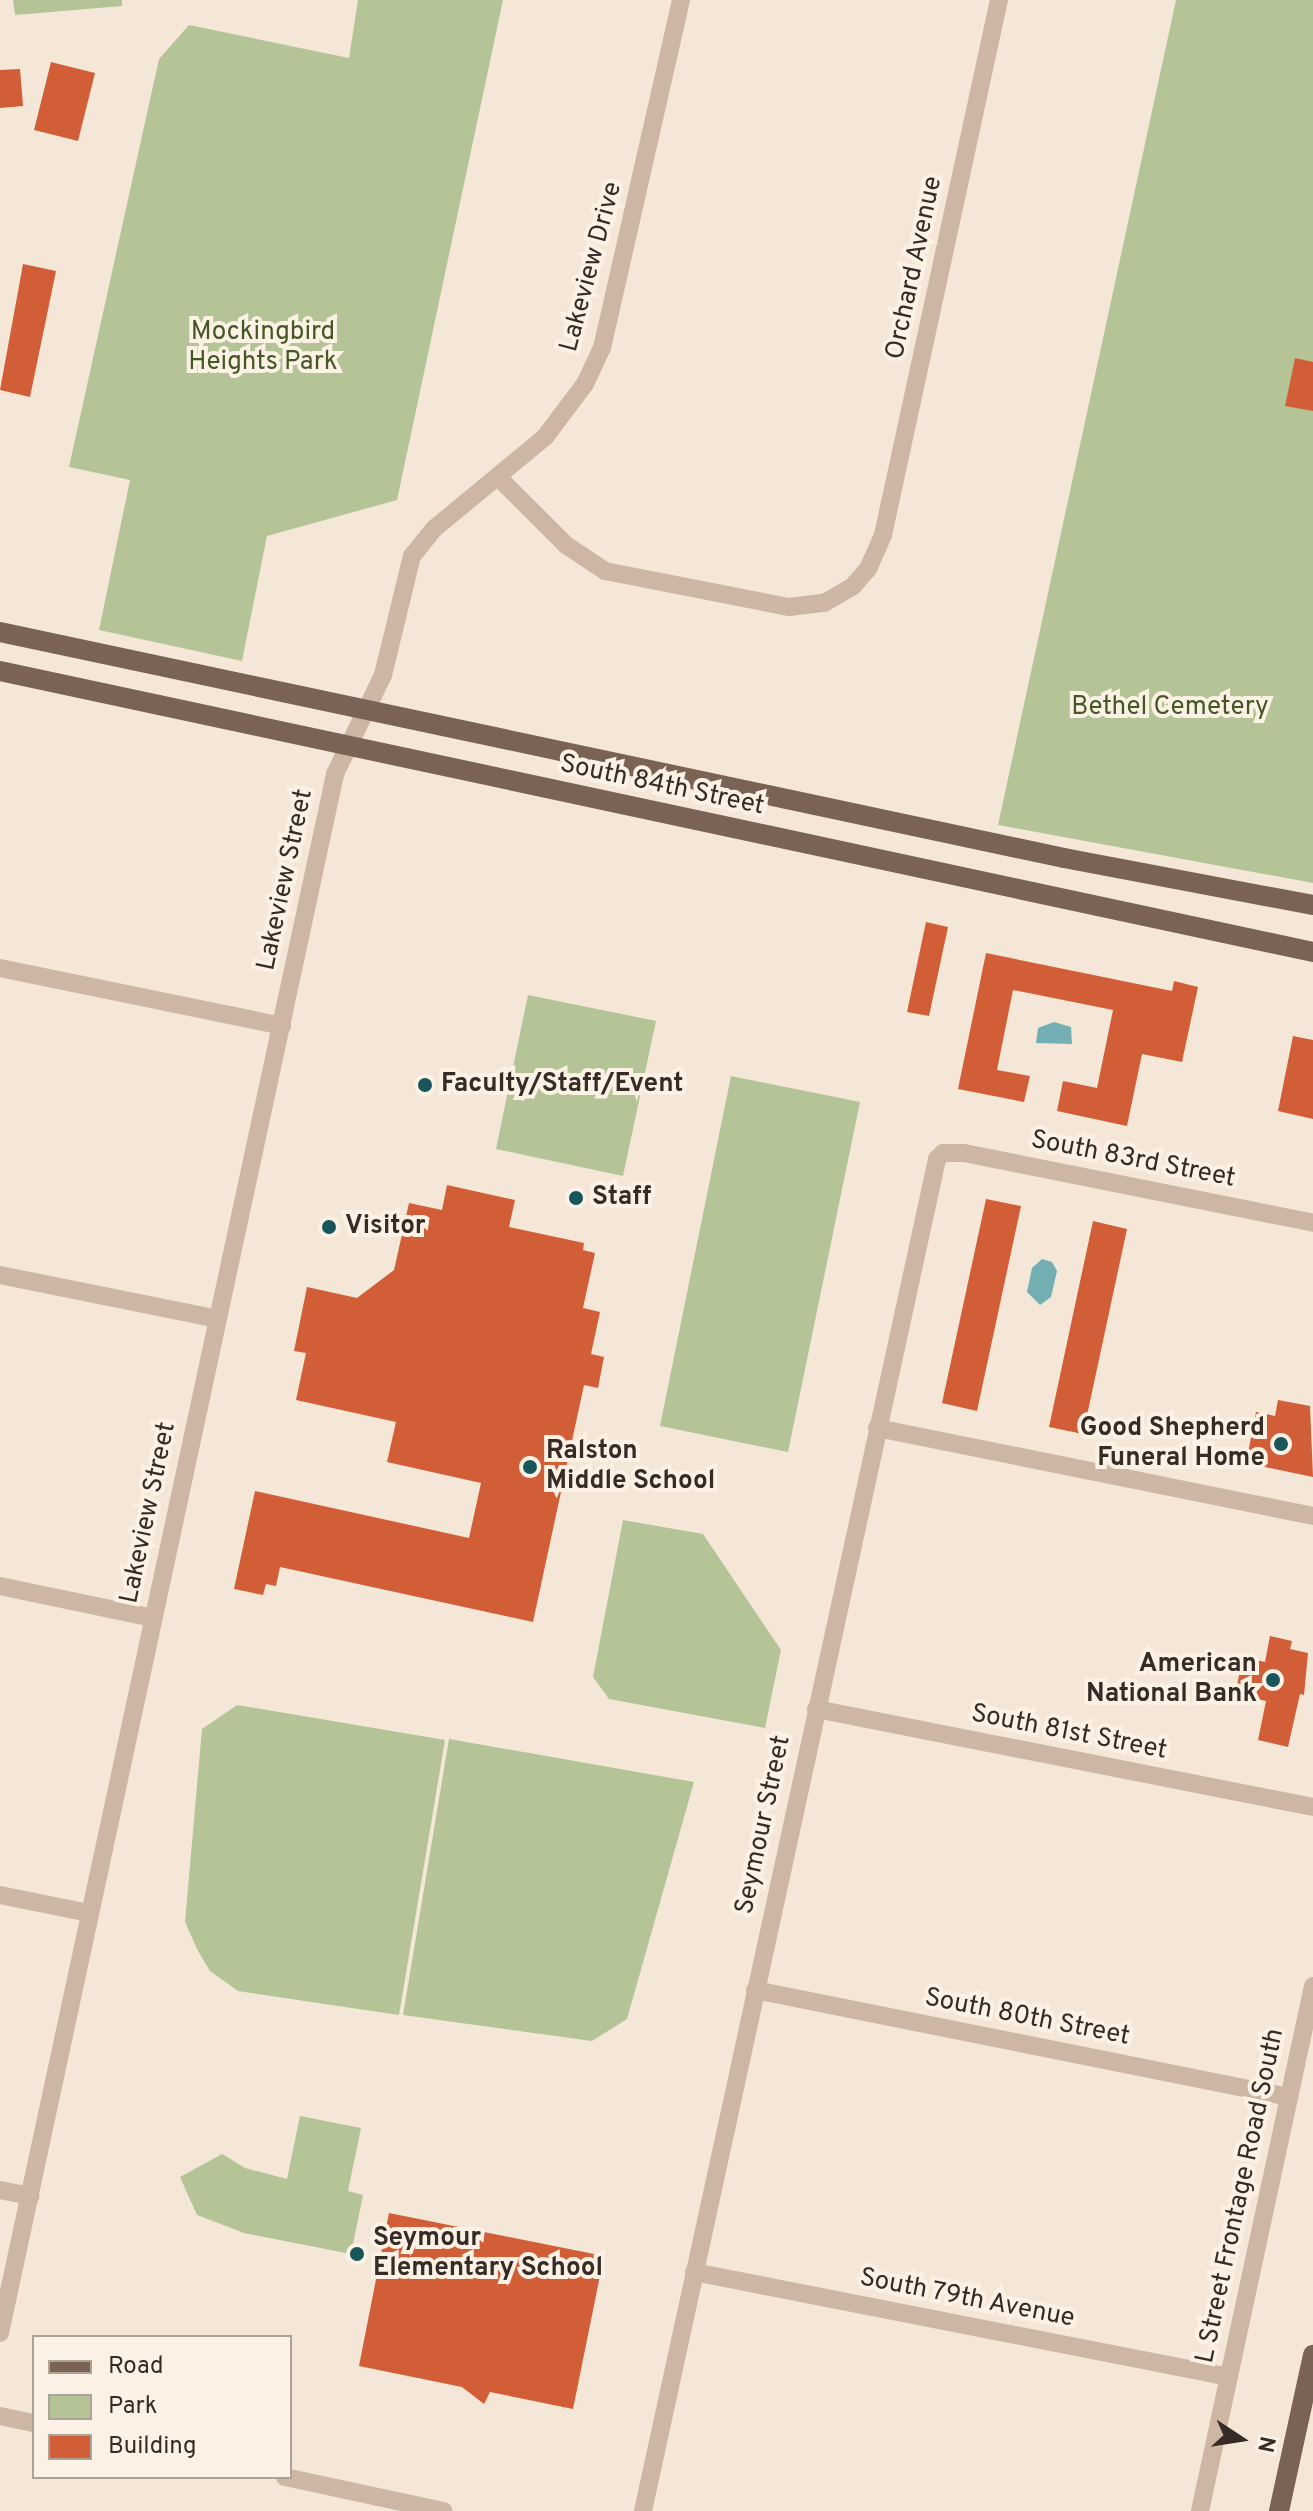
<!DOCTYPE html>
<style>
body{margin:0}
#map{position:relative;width:1313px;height:2511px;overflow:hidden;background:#f4e7d8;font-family:Overpass,sans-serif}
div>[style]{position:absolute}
.green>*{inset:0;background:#b4c496}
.water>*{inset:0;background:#74b0b3}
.building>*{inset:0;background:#d25e37}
.street>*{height:18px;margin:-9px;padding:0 9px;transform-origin:9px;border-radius:9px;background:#cdb6a3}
.primary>*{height:20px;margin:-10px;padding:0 10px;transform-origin:10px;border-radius:10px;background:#7a6255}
.dots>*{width:22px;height:22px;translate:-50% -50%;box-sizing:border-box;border:4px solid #fbf1e4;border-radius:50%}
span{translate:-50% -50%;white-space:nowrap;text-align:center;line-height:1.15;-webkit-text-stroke:8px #fbf1e4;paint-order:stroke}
.street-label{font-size:26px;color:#372b26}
.park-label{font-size:26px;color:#455727}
.poi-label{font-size:26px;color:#372b26;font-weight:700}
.left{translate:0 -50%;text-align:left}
.right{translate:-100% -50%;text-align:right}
.legend{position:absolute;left:32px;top:2335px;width:260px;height:144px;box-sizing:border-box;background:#fbf1e4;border:2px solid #ada298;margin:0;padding:10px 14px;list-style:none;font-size:24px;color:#372b26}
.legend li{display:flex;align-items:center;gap:16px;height:40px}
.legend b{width:40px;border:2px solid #ada298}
.north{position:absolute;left:1201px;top:2399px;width:80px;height:80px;-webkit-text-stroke:6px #fbf1e4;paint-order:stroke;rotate:102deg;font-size:22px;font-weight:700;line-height:32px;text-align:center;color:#372b26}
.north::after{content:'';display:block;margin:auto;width:28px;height:36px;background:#372b26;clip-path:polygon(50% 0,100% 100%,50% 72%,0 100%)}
</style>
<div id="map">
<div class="green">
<i style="clip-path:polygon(13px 0,122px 0,122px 6px,15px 15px)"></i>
<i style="clip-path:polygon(358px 0,503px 0,397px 500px,267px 536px,242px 661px,99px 630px,130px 480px,69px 467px,159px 59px,189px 25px,349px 58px)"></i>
<i style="clip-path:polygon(1176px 0,1313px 0,1313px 883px,998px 825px)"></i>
<i style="clip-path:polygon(528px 995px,656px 1021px,623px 1176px,496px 1149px)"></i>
<i style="clip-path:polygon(731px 1076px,860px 1102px,788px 1452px,660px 1426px)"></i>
<i style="clip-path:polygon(623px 1520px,703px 1534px,781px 1650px,765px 1728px,609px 1699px,593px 1677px)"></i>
<i style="clip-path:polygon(237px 1705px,445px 1740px,399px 2015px,238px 1991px,210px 1971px,198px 1951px,185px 1922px,202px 1729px)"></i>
<i style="clip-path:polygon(449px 1739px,694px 1782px,627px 2019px,592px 2041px,403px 2015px)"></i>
<i style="clip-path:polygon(300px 2116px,361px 2128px,348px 2191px,363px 2195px,351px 2254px,244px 2233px,197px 2215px,180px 2177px,222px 2154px,245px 2168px,287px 2179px)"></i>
</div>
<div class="water">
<i style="clip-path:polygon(1054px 1022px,1071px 1027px,1072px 1044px,1036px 1043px,1038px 1028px)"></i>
<i style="clip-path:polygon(1042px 1259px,1052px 1262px,1057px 1271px,1051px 1297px,1040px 1305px,1027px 1292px,1032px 1268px)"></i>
</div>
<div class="building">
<i style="clip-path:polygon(51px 62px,95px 73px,78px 141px,34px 130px)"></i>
<i style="clip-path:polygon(20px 69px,23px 106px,0 108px,0 70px)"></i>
<i style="clip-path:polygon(23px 264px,56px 271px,30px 397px,0 390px)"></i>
<i style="clip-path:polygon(1295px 358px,1313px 362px,1313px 411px,1285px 406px)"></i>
<i style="clip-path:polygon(926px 922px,948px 927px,929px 1016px,907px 1012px)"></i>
<i style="clip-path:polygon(986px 953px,1172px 991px,1174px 981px,1198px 987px,1182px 1062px,1142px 1054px,1127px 1126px,1057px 1111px,1063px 1081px,1097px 1088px,1113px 1010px,1013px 990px,997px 1070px,1030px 1076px,1024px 1102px,958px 1089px)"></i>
<i style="clip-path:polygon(1293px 1036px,1313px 1040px,1313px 1119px,1278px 1111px)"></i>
<i style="clip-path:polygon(447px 1185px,515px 1200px,509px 1227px,584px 1243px,583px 1250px,595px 1253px,583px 1308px,600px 1312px,591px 1354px,604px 1357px,598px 1388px,584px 1385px,533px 1622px,280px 1567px,276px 1586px,266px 1584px,263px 1595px,234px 1589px,255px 1491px,469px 1538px,481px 1483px,387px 1462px,396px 1422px,296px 1400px,306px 1353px,294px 1351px,307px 1287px,357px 1298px,394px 1270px,409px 1203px,442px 1210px)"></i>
<i style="clip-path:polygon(986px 1199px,1021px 1206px,977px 1411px,942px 1403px)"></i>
<i style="clip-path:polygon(1093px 1221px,1127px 1229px,1083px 1434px,1049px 1427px)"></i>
<i style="clip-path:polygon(1278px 1400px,1310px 1406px,1313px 1477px,1246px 1463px,1256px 1412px,1275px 1416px)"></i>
<i style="clip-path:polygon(1270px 1636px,1292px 1641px,1290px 1649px,1308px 1653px,1304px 1695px,1300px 1694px,1288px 1747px,1258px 1740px,1266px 1701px,1235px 1694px,1243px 1657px,1265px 1662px)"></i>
<i style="clip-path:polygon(389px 2213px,604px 2256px,573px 2409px,490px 2392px,484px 2404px,462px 2387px,359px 2366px)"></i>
</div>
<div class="street">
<i style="left:499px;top:478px;width:95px;rotate:45deg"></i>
<i style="left:566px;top:545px;width:47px;rotate:33.7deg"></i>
<i style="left:605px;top:571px;width:187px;rotate:11.1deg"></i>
<i style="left:789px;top:607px;width:35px;rotate:-7deg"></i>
<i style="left:824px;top:603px;width:34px;rotate:-30deg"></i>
<i style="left:853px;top:586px;width:23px;rotate:-49deg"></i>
<i style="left:868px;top:569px;width:37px;rotate:-66deg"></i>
<i style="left:883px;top:535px;width:547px;rotate:-77.77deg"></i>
<i style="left:0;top:968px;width:288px;rotate:11.6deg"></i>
<i style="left:0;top:1275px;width:222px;rotate:11.4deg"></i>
<i style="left:877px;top:1428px;width:445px;rotate:11.4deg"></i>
<i style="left:0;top:1586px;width:156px;rotate:11.8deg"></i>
<i style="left:816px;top:1709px;width:507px;rotate:11.15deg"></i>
<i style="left:0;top:1895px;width:91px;rotate:11.4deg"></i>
<i style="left:755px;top:1990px;width:545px;rotate:11.33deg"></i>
<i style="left:0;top:2190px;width:31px;rotate:11deg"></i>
<i style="left:694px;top:2272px;width:545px;rotate:11.1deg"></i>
<i style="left:0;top:2333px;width:1595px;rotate:-77.87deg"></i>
<i style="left:335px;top:774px;width:110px;rotate:-64.1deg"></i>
<i style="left:383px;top:675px;width:122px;rotate:-76.3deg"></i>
<i style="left:412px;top:556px;width:36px;rotate:-51deg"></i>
<i style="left:435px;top:528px;width:143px;rotate:-39.6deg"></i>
<i style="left:545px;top:437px;width:66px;rotate:-53deg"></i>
<i style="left:585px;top:384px;width:40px;rotate:-65deg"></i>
<i style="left:602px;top:348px;width:357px;rotate:-77.2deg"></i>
<i style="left:0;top:2416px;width:35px;rotate:12deg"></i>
<i style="left:285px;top:2477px;width:162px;rotate:12.1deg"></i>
<i style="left:643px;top:2511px;width:1384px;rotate:-77.73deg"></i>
<i style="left:937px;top:1159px;width:8px;rotate:-45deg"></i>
<i style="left:943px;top:1153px;width:21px"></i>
<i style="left:964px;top:1153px;width:356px;rotate:11.3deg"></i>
<i style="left:1200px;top:2511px;width:537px;rotate:-77.85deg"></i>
</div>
<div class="primary">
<i style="left:0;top:632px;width:1088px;rotate:11.99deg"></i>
<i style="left:1064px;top:858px;width:253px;rotate:10.7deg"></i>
<i style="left:0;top:671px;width:1343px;rotate:12.08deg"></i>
<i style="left:1279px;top:2511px;width:160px;rotate:-77.7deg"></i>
</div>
<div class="dots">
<i style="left:425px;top:1085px;background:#17575c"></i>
<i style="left:576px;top:1198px;background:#17575c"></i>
<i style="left:329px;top:1227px;background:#17575c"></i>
<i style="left:1281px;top:1444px;background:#17575c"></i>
<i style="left:530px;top:1467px;background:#17575c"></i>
<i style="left:1273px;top:1680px;background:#17575c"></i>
<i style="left:357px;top:2254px;background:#17575c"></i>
</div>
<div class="street-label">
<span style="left:592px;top:267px;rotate:-75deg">Lakeview Drive</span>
<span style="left:915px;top:268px;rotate:-78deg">Orchard Avenue</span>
<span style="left:662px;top:786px;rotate:12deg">South 84th Street</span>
<span style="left:286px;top:880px;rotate:-78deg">Lakeview Street</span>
<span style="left:1133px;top:1160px;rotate:11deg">South 83rd Street</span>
<span style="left:149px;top:1513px;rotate:-78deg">Lakeview Street</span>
<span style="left:1069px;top:1733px;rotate:11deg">South 81st Street</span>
<span style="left:764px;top:1825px;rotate:-78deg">Seymour Street</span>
<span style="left:1027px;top:2018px;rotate:11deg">South 80th Street</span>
<span style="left:1241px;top:2196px;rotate:-78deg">L Street Frontage Road South</span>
<span style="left:967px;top:2299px;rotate:11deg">South 79th Avenue</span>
</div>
<div class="park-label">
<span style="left:263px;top:348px">Mockingbird<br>Heights Park</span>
<span style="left:1170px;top:708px">Bethel Cemetery</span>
</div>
<div class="poi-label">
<span class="left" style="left:441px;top:1085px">Faculty/Staff/Event</span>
<span class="left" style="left:592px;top:1198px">Staff</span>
<span class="left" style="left:345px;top:1227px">Visitor</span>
<span class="right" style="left:1265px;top:1444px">Good Shepherd<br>Funeral Home</span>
<span class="left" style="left:546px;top:1467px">Ralston<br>Middle School</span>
<span class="right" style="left:1257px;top:1680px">American<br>National Bank</span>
<span class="left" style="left:373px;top:2254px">Seymour<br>Elementary School</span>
</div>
<ul class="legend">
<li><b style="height:10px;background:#7a6255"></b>Road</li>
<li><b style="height:22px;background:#b4c496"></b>Park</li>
<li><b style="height:22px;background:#d25e37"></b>Building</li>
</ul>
<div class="north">N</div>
</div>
